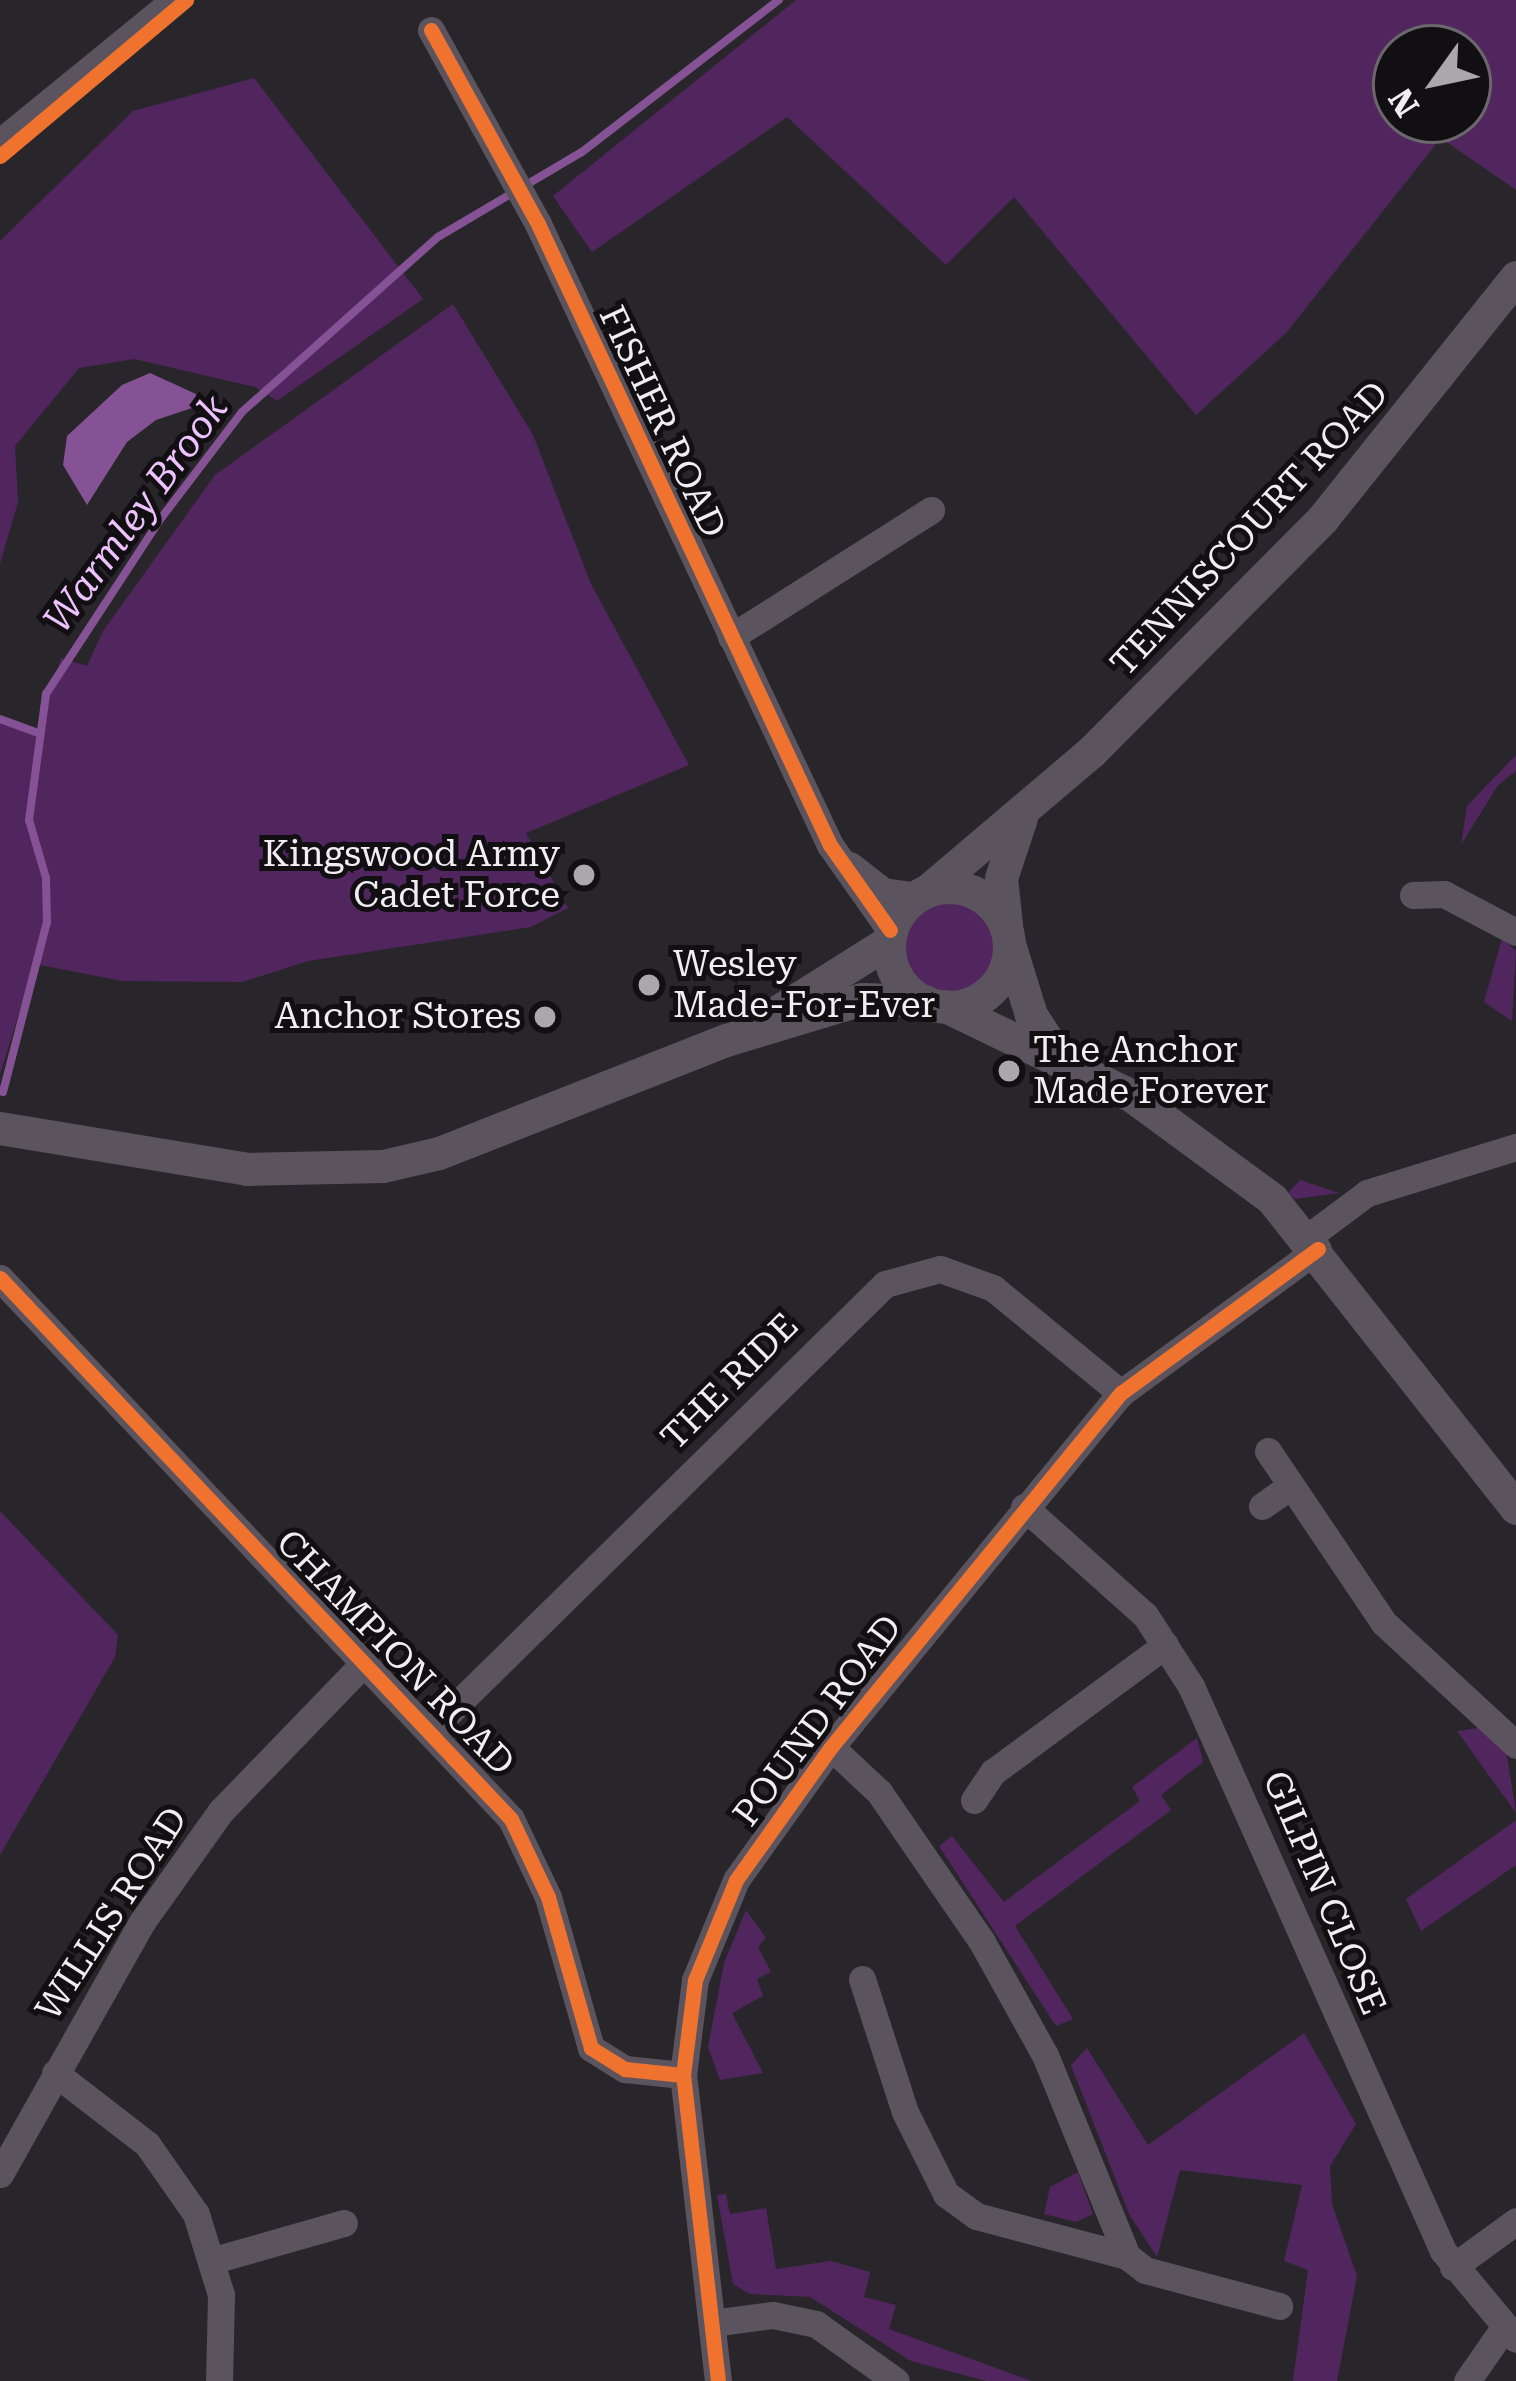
<!DOCTYPE html>
<style>
body{margin:0}
#map{position:relative;width:1516px;height:2381px;overflow:hidden;background:#29262b;font-family:"Roboto Serif",serif}
div>[style]{position:absolute}
.green>*{inset:0;background:#51265e}
.round{border-radius:50%}
.water>*{inset:0;background:#855395}
.stream>*{height:8px;margin:-4px;padding:0 4px;transform-origin:4px;border-radius:4px;background:#855395}
.minor>*{height:27px;margin:-13.5px;padding:0 13.5px;transform-origin:13.5px;border-radius:13.5px;background:#5b545e}
.tertiary>*{height:33px;margin:-16.5px;padding:0 16.5px;transform-origin:16.5px;border-radius:16.5px;background:#5b545e}
.tertiary>.ring{margin:-16.5px;padding:0;box-sizing:content-box;background:none;border:33px solid #5b545e;border-radius:50%}
.cycleway>*{height:15px;margin:-7.5px;padding:0 7.5px;transform-origin:7.5px;border-radius:7.5px;background:#ef722f}
.dots>*{width:33px;height:33px;translate:-50% -50%;box-sizing:border-box;border:6px solid #110f12;border-radius:50%}
span{translate:-50% -50%;white-space:nowrap;text-align:center;line-height:1.15;-webkit-text-stroke:10px #110f12;paint-order:stroke}
.street-label{font-size:36px;color:#f1edf2}
.poi-label{font-size:36px;color:#f1edf2}
.right{translate:-100% -50%;text-align:right}
.left{translate:0 -50%;text-align:left}
.water-label{font-size:39px;color:#eec2fc;font-style:italic}
.north{position:absolute;left:1372px;top:24px;width:120px;height:120px;box-sizing:border-box;background:#110f12;border:3px solid #6b686c;border-radius:50%;rotate:237deg;font-size:33px;font-weight:700;line-height:48px;text-align:center;color:#f1edf2}
.north::after{content:'';display:block;margin:auto;width:42px;height:54px;background:#aba7ac;clip-path:polygon(50% 0,100% 100%,50% 72%,0 100%)}
</style>
<div id="map">
<div class="green">
<i style="clip-path:polygon(evenodd,796px 0,1516px 0,1516px 190px,1441px 138px,1286px 333px,1196px 415px,1014px 197px,946px 265px,787px 117px,592px 252px,553px 196px,796px 0,1396px 48px,1468px 48px,1468px 120px,1396px 120px,1396px 48px)"></i>
<i style="clip-path:polygon(254px 78px,423px 299px,277px 401px,255px 387px,134px 359px,79px 368px,15px 446px,18px 502px,0 564px,0 241px,133px 111px)"></i>
<i style="clip-path:polygon(453px 304px,533px 435px,591px 584px,689px 765px,526px 833px,568px 908px,531px 927px,308px 961px,242px 982px,122px 981px,40px 965px,43px 935px,0 1074px,0 719px,38px 733px,61px 658px,87px 666px,103px 631px,215px 475px)"></i>
<i style="clip-path:polygon(1516px 755px,1516px 771px,1498px 785px,1461px 845px,1467px 806px)"></i>
<i class="round" style="left:904px;top:900px;width:94px;height:94px"></i>
<i style="clip-path:polygon(1502px 938px,1516px 951px,1512px 1021px,1484px 1002px)"></i>
<i style="clip-path:polygon(1300px 1180px,1339px 1193px,1296px 1199px,1287px 1194px)"></i>
<i style="clip-path:polygon(0 1511px,118px 1635px,115px 1657px,0 1855px)"></i>
<i style="clip-path:polygon(1478px 1728px,1506px 1750px,1516px 1813px,1457px 1731px)"></i>
<i style="clip-path:polygon(1197px 1738px,1203px 1762px,1161px 1795px,1171px 1810px,1015px 1926px,1073px 2019px,1056px 2026px,939px 1846px,952px 1836px,1004px 1902px,1140px 1801px,1132px 1787px)"></i>
<i style="clip-path:polygon(1516px 1820px,1516px 1865px,1421px 1931px,1406px 1899px)"></i>
<i style="clip-path:polygon(746px 1910px,766px 1938px,758px 1947px,771px 1972px,757px 1979px,763px 1996px,732px 2013px,763px 2073px,720px 2080px,708px 2047px,724px 1963px)"></i>
<i style="clip-path:polygon(1304px 2033px,1356px 2124px,1330px 2166px,1332px 2204px,1357px 2276px,1337px 2381px,1293px 2381px,1308px 2270px,1284px 2261px,1302px 2185px,1180px 2170px,1157px 2257px,1129px 2214px,1071px 2065px,1087px 2048px,1148px 2145px)"></i>
<i style="clip-path:polygon(1078px 2172px,1093px 2214px,1076px 2222px,1044px 2214px,1050px 2187px)"></i>
<i style="clip-path:polygon(726px 2194px,730px 2214px,766px 2208px,776px 2269px,831px 2261px,870px 2272px,864px 2297px,896px 2305px,889px 2329px,1032px 2381px,986px 2381px,911px 2361px,810px 2297px,750px 2294px,733px 2284px,717px 2195px)"></i>
</div>
<div class="water">
<i style="clip-path:polygon(150px 373px,196px 394px,198px 406px,156px 420px,127px 442px,87px 505px,63px 465px,67px 436px,122px 385px)"></i>
</div>
<div class="stream">
<i style="left:0;top:719px;width:40px;rotate:20.2deg"></i>
<i style="left:3px;top:1092px;width:176px;rotate:-75.5deg"></i>
<i style="left:47px;top:922px;width:44px;rotate:-91.3deg"></i>
<i style="left:46px;top:878px;width:60px;rotate:-106.3deg"></i>
<i style="left:29px;top:820px;width:127px;rotate:-82.3deg"></i>
<i style="left:46px;top:694px;width:212px;rotate:-56.8deg"></i>
<i style="left:162px;top:517px;width:132px;rotate:-52.7deg"></i>
<i style="left:242px;top:412px;width:263px;rotate:-41.8deg"></i>
<i style="left:438px;top:237px;width:167px;rotate:-30.6deg"></i>
<i style="left:582px;top:152px;width:249px;rotate:-37.7deg"></i>
</div>
<div class="minor">
<i style="left:431px;top:30px;width:222px;rotate:61.1deg"></i>
<i style="left:538px;top:224px;width:686px;rotate:64.82deg"></i>
<i style="left:830px;top:845px;width:104px;rotate:54.8deg"></i>
<i style="left:0;top:142px;width:225px;rotate:-39.2deg"></i>
<i style="left:731px;top:637px;width:237px;rotate:-32.4deg"></i>
<i style="left:850px;top:865px;width:42px;rotate:38.2deg"></i>
<i style="left:883px;top:891px;width:35px;rotate:8deg"></i>
<i style="left:1413px;top:895px;width:31px;rotate:-2deg"></i>
<i style="left:1444px;top:894px;width:81px;rotate:27.8deg"></i>
<i style="left:1308px;top:1237px;width:74px;rotate:-36.7deg"></i>
<i style="left:1367px;top:1193px;width:156px;rotate:-17.2deg"></i>
<i style="left:0;top:1278px;width:744px;rotate:46.63deg"></i>
<i style="left:511px;top:1819px;width:86px;rotate:64.6deg"></i>
<i style="left:548px;top:1897px;width:157px;rotate:74.1deg"></i>
<i style="left:591px;top:2048px;width:40px;rotate:32deg"></i>
<i style="left:625px;top:2069px;width:58px;rotate:5.9deg"></i>
<i style="left:1268px;top:1451px;width:207px;rotate:56deg"></i>
<i style="left:1384px;top:1623px;width:180px;rotate:42.7deg"></i>
<i style="left:1262px;top:1506px;width:35px;rotate:-35deg"></i>
<i style="left:1024px;top:1507px;width:162px;rotate:41.8deg"></i>
<i style="left:1145px;top:1615px;width:85px;rotate:57.1deg"></i>
<i style="left:1191px;top:1686px;width:619px;rotate:65.96deg"></i>
<i style="left:1443px;top:2251px;width:114px;rotate:50.3deg"></i>
<i style="left:430px;top:1731px;width:638px;rotate:-44.49deg"></i>
<i style="left:885px;top:1284px;width:57px;rotate:-15.3deg"></i>
<i style="left:940px;top:1269px;width:56px;rotate:19.7deg"></i>
<i style="left:993px;top:1288px;width:166px;rotate:39.4deg"></i>
<i style="left:831px;top:1747px;width:66px;rotate:43.2deg"></i>
<i style="left:879px;top:1792px;width:182px;rotate:55.5deg"></i>
<i style="left:982px;top:1942px;width:129px;rotate:60.9deg"></i>
<i style="left:1045px;top:2055px;width:217px;rotate:67.8deg"></i>
<i style="left:1127px;top:2256px;width:23px;rotate:38deg"></i>
<i style="left:1145px;top:2270px;width:139px;rotate:15deg"></i>
<i style="left:974px;top:1800px;width:34px;rotate:-56deg"></i>
<i style="left:993px;top:1772px;width:214px;rotate:-36.4deg"></i>
<i style="left:862px;top:1979px;width:140px;rotate:72.1deg"></i>
<i style="left:905px;top:2112px;width:92px;rotate:63.4deg"></i>
<i style="left:946px;top:2194px;width:37px;rotate:36deg"></i>
<i style="left:976px;top:2216px;width:156px;rotate:14.8deg"></i>
<i style="left:55px;top:2073px;width:116px;rotate:37.7deg"></i>
<i style="left:147px;top:2144px;width:85px;rotate:55deg"></i>
<i style="left:196px;top:2214px;width:85px;rotate:72.8deg"></i>
<i style="left:221px;top:2295px;width:86px;rotate:91.3deg"></i>
<i style="left:0;top:2174px;width:289px;rotate:-60.6deg"></i>
<i style="left:142px;top:1922px;width:136px;rotate:-54.6deg"></i>
<i style="left:221px;top:1811px;width:206px;rotate:-46deg"></i>
<i style="left:214px;top:2260px;width:135px;rotate:-15.9deg"></i>
<i style="left:1453px;top:2267px;width:78px;rotate:-36.1deg"></i>
<i style="left:712px;top:2323px;width:62px;rotate:-7.5deg"></i>
<i style="left:773px;top:2315px;width:44px;rotate:11.8deg"></i>
<i style="left:816px;top:2324px;width:98px;rotate:35.5deg"></i>
<i style="left:718px;top:2381px;width:308px;rotate:-96.5deg"></i>
<i style="left:683px;top:2075px;width:96px;rotate:-82.8deg"></i>
<i style="left:695px;top:1980px;width:108px;rotate:-67.7deg"></i>
<i style="left:736px;top:1880px;width:163px;rotate:-54.5deg"></i>
<i style="left:831px;top:1747px;width:458px;rotate:-50.7deg"></i>
<i style="left:1121px;top:1393px;width:244px;rotate:-36.2deg"></i>
<i style="left:1467px;top:2381px;width:63px;rotate:-55.3deg"></i>
</div>
<div class="tertiary">
<i class="ring" style="left:889px;top:887px;width:87px;height:87px"></i>
<i style="left:927px;top:891px;width:215px;rotate:-40.3deg"></i>
<i style="left:1091px;top:752px;width:330px;rotate:-45.2deg"></i>
<i style="left:1323px;top:518px;width:309px;rotate:-51.3deg"></i>
<i style="left:1006px;top:924px;width:46px;rotate:-96.2deg"></i>
<i style="left:1001px;top:878px;width:63px;rotate:-71.6deg"></i>
<i style="left:1010px;top:947px;width:71px;rotate:72.8deg"></i>
<i style="left:1031px;top:1015px;width:51px;rotate:56.9deg"></i>
<i style="left:945px;top:1006px;width:208px;rotate:25.7deg"></i>
<i style="left:1132px;top:1096px;width:174px;rotate:36.3deg"></i>
<i style="left:1272px;top:1199px;width:394px;rotate:51.7deg"></i>
<i style="left:780px;top:1010px;width:128px;rotate:-32.2deg"></i>
<i style="left:0;top:1128px;width:250px;rotate:9.4deg"></i>
<i style="left:247px;top:1169px;width:136px;rotate:-1.3deg"></i>
<i style="left:383px;top:1166px;width:57px;rotate:-13.1deg"></i>
<i style="left:439px;top:1153px;width:308px;rotate:-21.5deg"></i>
<i style="left:726px;top:1040px;width:142px;rotate:-16.8deg"></i>
<i style="left:862px;top:999px;width:63px;rotate:1.8deg"></i>
</div>
<div class="cycleway">
<i style="left:431px;top:30px;width:222px;rotate:61.1deg"></i>
<i style="left:538px;top:224px;width:686px;rotate:64.82deg"></i>
<i style="left:830px;top:845px;width:104px;rotate:54.8deg"></i>
<i style="left:0;top:156px;width:243px;rotate:-40deg"></i>
<i style="left:0;top:1278px;width:744px;rotate:46.63deg"></i>
<i style="left:511px;top:1819px;width:86px;rotate:64.6deg"></i>
<i style="left:548px;top:1897px;width:157px;rotate:74.1deg"></i>
<i style="left:591px;top:2048px;width:40px;rotate:32deg"></i>
<i style="left:625px;top:2069px;width:58px;rotate:5.9deg"></i>
<i style="left:718px;top:2381px;width:308px;rotate:-96.5deg"></i>
<i style="left:683px;top:2075px;width:96px;rotate:-82.8deg"></i>
<i style="left:695px;top:1980px;width:108px;rotate:-67.7deg"></i>
<i style="left:736px;top:1880px;width:163px;rotate:-54.5deg"></i>
<i style="left:831px;top:1747px;width:458px;rotate:-50.7deg"></i>
<i style="left:1121px;top:1393px;width:244px;rotate:-36.2deg"></i>
</div>
<div class="dots">
<i style="left:584px;top:875px;background:#aba7ac"></i>
<i style="left:649px;top:985px;background:#aba7ac"></i>
<i style="left:545px;top:1017px;background:#aba7ac"></i>
<i style="left:1009px;top:1071px;background:#aba7ac"></i>
</div>
<div class="street-label">
<span style="left:662px;top:422px;rotate:65deg">FISHER ROAD</span>
<span style="left:1250px;top:529px;rotate:-47deg">TENNISCOURT ROAD</span>
<span style="left:730px;top:1382px;rotate:-45deg">THE RIDE</span>
<span style="left:395px;top:1653px;rotate:46deg">CHAMPION ROAD</span>
<span style="left:818px;top:1721px;rotate:-53deg">POUND ROAD</span>
<span style="left:1324px;top:1893px;rotate:67deg">GILPIN CLOSE</span>
<span style="left:112px;top:1914px;rotate:-57deg">WILLIS ROAD</span>
</div>
<div class="poi-label">
<span class="right" style="left:560px;top:875px">Kingswood Army<br>Cadet Force</span>
<span class="left" style="left:673px;top:985px">Wesley<br>Made-For-Ever</span>
<span class="right" style="left:521px;top:1017px">Anchor Stores</span>
<span class="left" style="left:1033px;top:1071px">The Anchor<br>Made Forever</span>
</div>
<div class="water-label">
<span style="left:136px;top:514px;rotate:-54deg">Warmley Brook</span>
</div>
<div class="north">N</div>
</div>
